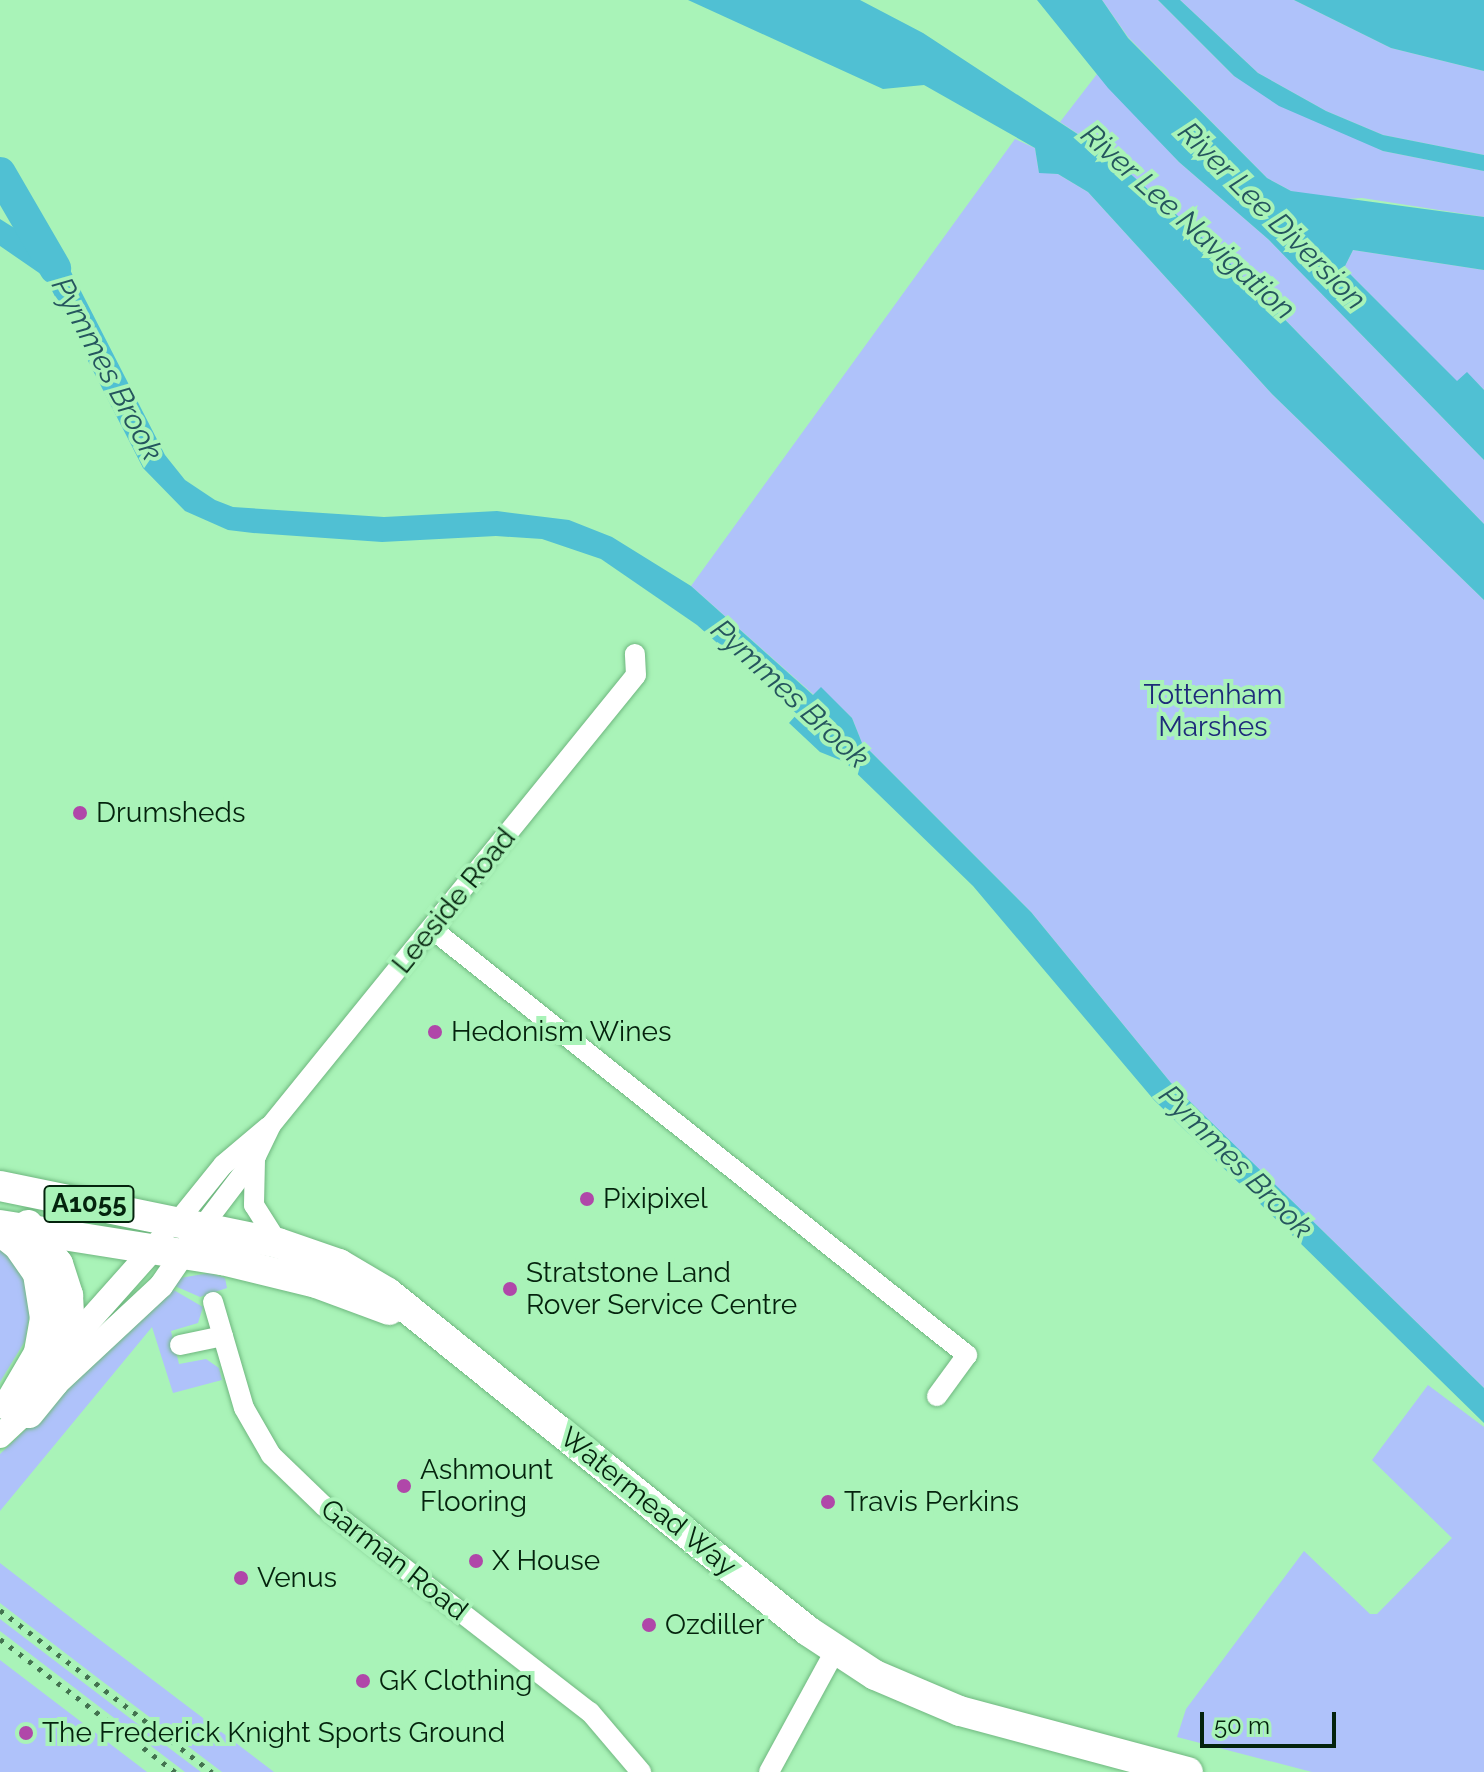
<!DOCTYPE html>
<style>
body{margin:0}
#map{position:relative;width:1484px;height:1772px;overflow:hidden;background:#a9f3b8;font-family:Raleway,sans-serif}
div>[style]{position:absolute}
.green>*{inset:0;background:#afc2fa}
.water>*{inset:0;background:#50c0d3}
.river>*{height:32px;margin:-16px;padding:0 16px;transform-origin:16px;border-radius:16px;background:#50c0d3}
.roads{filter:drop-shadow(0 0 2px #6fb77f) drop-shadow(0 0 2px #6fb77f)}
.minor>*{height:20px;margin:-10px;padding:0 10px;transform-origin:10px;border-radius:10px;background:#fff}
.tertiary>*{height:24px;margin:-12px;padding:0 12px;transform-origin:12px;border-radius:12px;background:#fff}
.primary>*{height:30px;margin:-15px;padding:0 15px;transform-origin:15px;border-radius:15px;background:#fff}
.rail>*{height:5px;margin-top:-2.5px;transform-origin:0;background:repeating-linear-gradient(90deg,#43734f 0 4px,transparent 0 12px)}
.dots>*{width:22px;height:22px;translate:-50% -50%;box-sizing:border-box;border:4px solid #a9f3b8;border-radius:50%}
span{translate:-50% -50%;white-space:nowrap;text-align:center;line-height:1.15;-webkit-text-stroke:8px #a9f3b8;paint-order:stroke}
.shield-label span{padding:2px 6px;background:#a9f3b8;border:2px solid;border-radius:6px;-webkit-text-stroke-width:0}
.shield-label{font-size:26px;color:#04230d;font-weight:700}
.park-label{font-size:28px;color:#1e2b7a}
.poi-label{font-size:28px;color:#04230d}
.left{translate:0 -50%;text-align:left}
.street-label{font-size:28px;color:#04230d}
.water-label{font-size:30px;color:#25555e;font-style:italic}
.scale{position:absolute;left:1200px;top:1712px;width:136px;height:36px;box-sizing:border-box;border:4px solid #04230d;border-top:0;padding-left:10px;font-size:24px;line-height:28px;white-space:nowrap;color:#04230d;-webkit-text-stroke:6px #a9f3b8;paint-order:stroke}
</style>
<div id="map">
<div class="green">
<i style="clip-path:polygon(1102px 0,1158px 0,1234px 76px,1383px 151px,1484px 171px,1484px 217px,1362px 198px,1328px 200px,1291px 191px,1267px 178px,1128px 37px)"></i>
<i style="clip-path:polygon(1180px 0,1294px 0,1391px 48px,1484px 71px,1484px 155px,1383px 135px,1326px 111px,1258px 73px)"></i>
<i style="clip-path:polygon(1097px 74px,1179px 162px,1268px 239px,1484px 460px,1484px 524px,1222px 255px,1108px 154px,1060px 122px)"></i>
<i style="clip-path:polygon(1015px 139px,1035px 148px,1039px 172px,1058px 174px,1088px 192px,1272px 394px,1484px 600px,1484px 1388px,1171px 1083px,1031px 912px,862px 743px,852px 718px,821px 688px,814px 695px,691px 586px)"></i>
<i style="clip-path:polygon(1353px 250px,1484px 270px,1484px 390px,1467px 373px,1457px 382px,1344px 268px)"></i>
<i style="clip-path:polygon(0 1239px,20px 1256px,31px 1307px,25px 1341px,0 1382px)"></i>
<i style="clip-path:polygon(209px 1273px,225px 1278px,227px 1288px,200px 1297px,175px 1286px,180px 1278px)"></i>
<i style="clip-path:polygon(172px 1289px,203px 1307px,198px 1323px,171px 1331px,179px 1364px,206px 1359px,219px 1368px,222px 1380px,173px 1393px,152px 1327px,0 1511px,0 1454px)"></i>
<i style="clip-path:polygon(1428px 1385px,1484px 1427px,1484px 1772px,1312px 1772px,1177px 1737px,1186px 1709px,1304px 1551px,1370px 1614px,1377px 1614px,1452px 1538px,1372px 1460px)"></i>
<i style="clip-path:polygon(0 1563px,83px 1627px,274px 1772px,222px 1772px,94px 1675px,0 1603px)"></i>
<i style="clip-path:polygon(0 1619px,177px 1754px,201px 1772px,185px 1772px,0 1631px)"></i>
<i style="clip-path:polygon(0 1660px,147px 1772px,0 1772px)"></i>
</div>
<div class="water">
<i style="clip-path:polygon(688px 0,860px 0,923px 33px,1108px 154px,1222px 255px,1484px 524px,1484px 600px,1272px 394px,1088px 192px,1058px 174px,1039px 173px,1035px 148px,924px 85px,883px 89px)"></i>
<i style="clip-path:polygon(1037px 0,1102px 0,1128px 38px,1267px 178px,1291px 191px,1484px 217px,1484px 270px,1353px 250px,1344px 268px,1457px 381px,1467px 372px,1484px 390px,1484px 460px,1268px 239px,1179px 162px,1108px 88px)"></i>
<i style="clip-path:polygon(1158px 0,1180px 0,1258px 73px,1326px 111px,1383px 135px,1484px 155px,1484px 171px,1383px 151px,1279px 106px,1234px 76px)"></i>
<i style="clip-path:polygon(1294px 0,1484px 0,1484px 71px,1391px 48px)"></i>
<i style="clip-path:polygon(0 219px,65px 260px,165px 455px,185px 480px,215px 500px,233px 507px,384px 517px,497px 511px,569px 520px,612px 537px,691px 586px,813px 695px,821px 687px,852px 718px,862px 743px,1031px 912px,1171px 1083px,1484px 1388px,1484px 1423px,1154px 1100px,973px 886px,845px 762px,820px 752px,789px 723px,797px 714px,697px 625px,601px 559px,542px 539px,496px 536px,382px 542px,253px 533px,228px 530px,185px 511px,143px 468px,45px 277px,0 246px)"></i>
</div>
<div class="river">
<i style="left:0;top:173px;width:110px;rotate:59.9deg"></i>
</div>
<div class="roads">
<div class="minor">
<i style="left:432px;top:929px;width:684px;rotate:38.53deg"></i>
<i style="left:967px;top:1355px;width:51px;rotate:126.2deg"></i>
<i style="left:255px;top:1160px;width:45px;rotate:91.3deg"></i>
<i style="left:254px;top:1205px;width:45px;rotate:57.7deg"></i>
<i style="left:177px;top:1222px;width:73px;rotate:-51.1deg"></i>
<i style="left:223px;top:1165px;width:59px;rotate:-40.2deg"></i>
<i style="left:202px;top:1227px;width:89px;rotate:-52.7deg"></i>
<i style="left:256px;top:1156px;width:34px;rotate:-64deg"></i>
<i style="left:271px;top:1125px;width:579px;rotate:-50.95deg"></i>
<i style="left:636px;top:675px;width:21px;rotate:-93deg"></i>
<i style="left:213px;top:1302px;width:110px;rotate:73.7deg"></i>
<i style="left:244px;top:1408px;width:54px;rotate:60.1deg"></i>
<i style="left:271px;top:1455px;width:74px;rotate:43.9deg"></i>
<i style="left:324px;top:1506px;width:336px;rotate:37.8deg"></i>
<i style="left:590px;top:1712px;width:79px;rotate:49.6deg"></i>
<i style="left:180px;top:1345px;width:44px;rotate:-11.8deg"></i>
<i style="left:769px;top:1772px;width:138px;rotate:-61.4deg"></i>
</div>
<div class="tertiary">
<i style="left:64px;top:1349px;width:147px;rotate:-48.3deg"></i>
<i style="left:0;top:1436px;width:220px;rotate:-43deg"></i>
<i style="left:161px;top:1286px;width:53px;rotate:-55.7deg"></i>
</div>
<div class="primary">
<i style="left:0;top:1186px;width:284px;rotate:11.6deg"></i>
<i style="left:278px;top:1243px;width:65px;rotate:19deg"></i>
<i style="left:339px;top:1264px;width:57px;rotate:30.6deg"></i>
<i style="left:388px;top:1293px;width:539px;rotate:38.83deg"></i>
<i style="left:808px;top:1631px;width:80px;rotate:33.3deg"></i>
<i style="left:875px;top:1675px;width:92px;rotate:23deg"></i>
<i style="left:960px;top:1711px;width:236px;rotate:15deg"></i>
<i style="left:0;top:1225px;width:225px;rotate:9deg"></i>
<i style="left:222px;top:1260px;width:97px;rotate:13.7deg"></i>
<i style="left:316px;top:1283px;width:78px;rotate:20.3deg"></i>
<i style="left:28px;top:1225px;width:49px;rotate:52.4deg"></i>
<i style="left:58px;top:1264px;width:33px;rotate:72deg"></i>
<i style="left:68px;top:1295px;width:33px;rotate:87deg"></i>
<i style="left:70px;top:1328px;width:56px;rotate:106.5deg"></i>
<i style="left:54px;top:1382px;width:40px;rotate:129deg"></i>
<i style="left:0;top:1231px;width:23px;rotate:38deg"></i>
<i style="left:18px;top:1245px;width:35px;rotate:55deg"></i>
<i style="left:38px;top:1274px;width:45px;rotate:81deg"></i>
<i style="left:45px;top:1318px;width:36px;rotate:100deg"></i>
<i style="left:39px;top:1353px;width:61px;rotate:120.3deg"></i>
</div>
</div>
<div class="rail">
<i style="left:0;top:1610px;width:267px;rotate:37.4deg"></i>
<i style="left:0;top:1639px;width:220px;rotate:37.2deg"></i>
</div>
<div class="dots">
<i style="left:80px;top:813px;background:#b047a9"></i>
<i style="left:435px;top:1032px;background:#b047a9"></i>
<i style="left:587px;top:1199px;background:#b047a9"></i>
<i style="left:510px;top:1289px;background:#b047a9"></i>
<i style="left:404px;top:1486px;background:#b047a9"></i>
<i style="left:828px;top:1502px;background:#b047a9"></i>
<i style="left:476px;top:1561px;background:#b047a9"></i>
<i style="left:241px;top:1578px;background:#b047a9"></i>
<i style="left:649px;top:1625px;background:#b047a9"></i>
<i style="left:363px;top:1681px;background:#b047a9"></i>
<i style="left:26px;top:1733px;background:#b047a9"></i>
</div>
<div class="shield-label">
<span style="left:89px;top:1204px">A1055</span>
</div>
<div class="park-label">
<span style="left:1213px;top:711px">Tottenham<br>Marshes</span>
</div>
<div class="poi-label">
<span class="left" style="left:96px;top:813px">Drumsheds</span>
<span class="left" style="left:451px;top:1032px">Hedonism Wines</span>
<span class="left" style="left:603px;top:1199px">Pixipixel</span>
<span class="left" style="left:526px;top:1289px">Stratstone Land<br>Rover Service Centre</span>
<span class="left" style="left:420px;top:1486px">Ashmount<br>Flooring</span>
<span class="left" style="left:844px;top:1502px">Travis Perkins</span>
<span class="left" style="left:492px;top:1561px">X House</span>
<span class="left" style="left:257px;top:1578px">Venus</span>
<span class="left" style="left:665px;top:1625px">Ozdiller</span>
<span class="left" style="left:379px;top:1681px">GK Clothing</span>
<span class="left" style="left:42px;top:1733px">The Frederick Knight Sports Ground</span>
</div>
<div class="street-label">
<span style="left:454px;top:901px;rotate:-51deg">Leeside Road</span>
<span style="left:648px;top:1502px;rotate:39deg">Watermead Way</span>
<span style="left:394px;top:1560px;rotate:38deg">Garman Road</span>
</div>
<div class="water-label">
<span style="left:1272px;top:216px;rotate:45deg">River Lee Diversion</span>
<span style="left:1188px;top:222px;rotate:42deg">River Lee Navigation</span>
<span style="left:107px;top:369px;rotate:62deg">Pymmes Brook</span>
<span style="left:790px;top:694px;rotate:43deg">Pymmes Brook</span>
<span style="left:1236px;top:1162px;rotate:45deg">Pymmes Brook</span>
</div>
<div class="scale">50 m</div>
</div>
